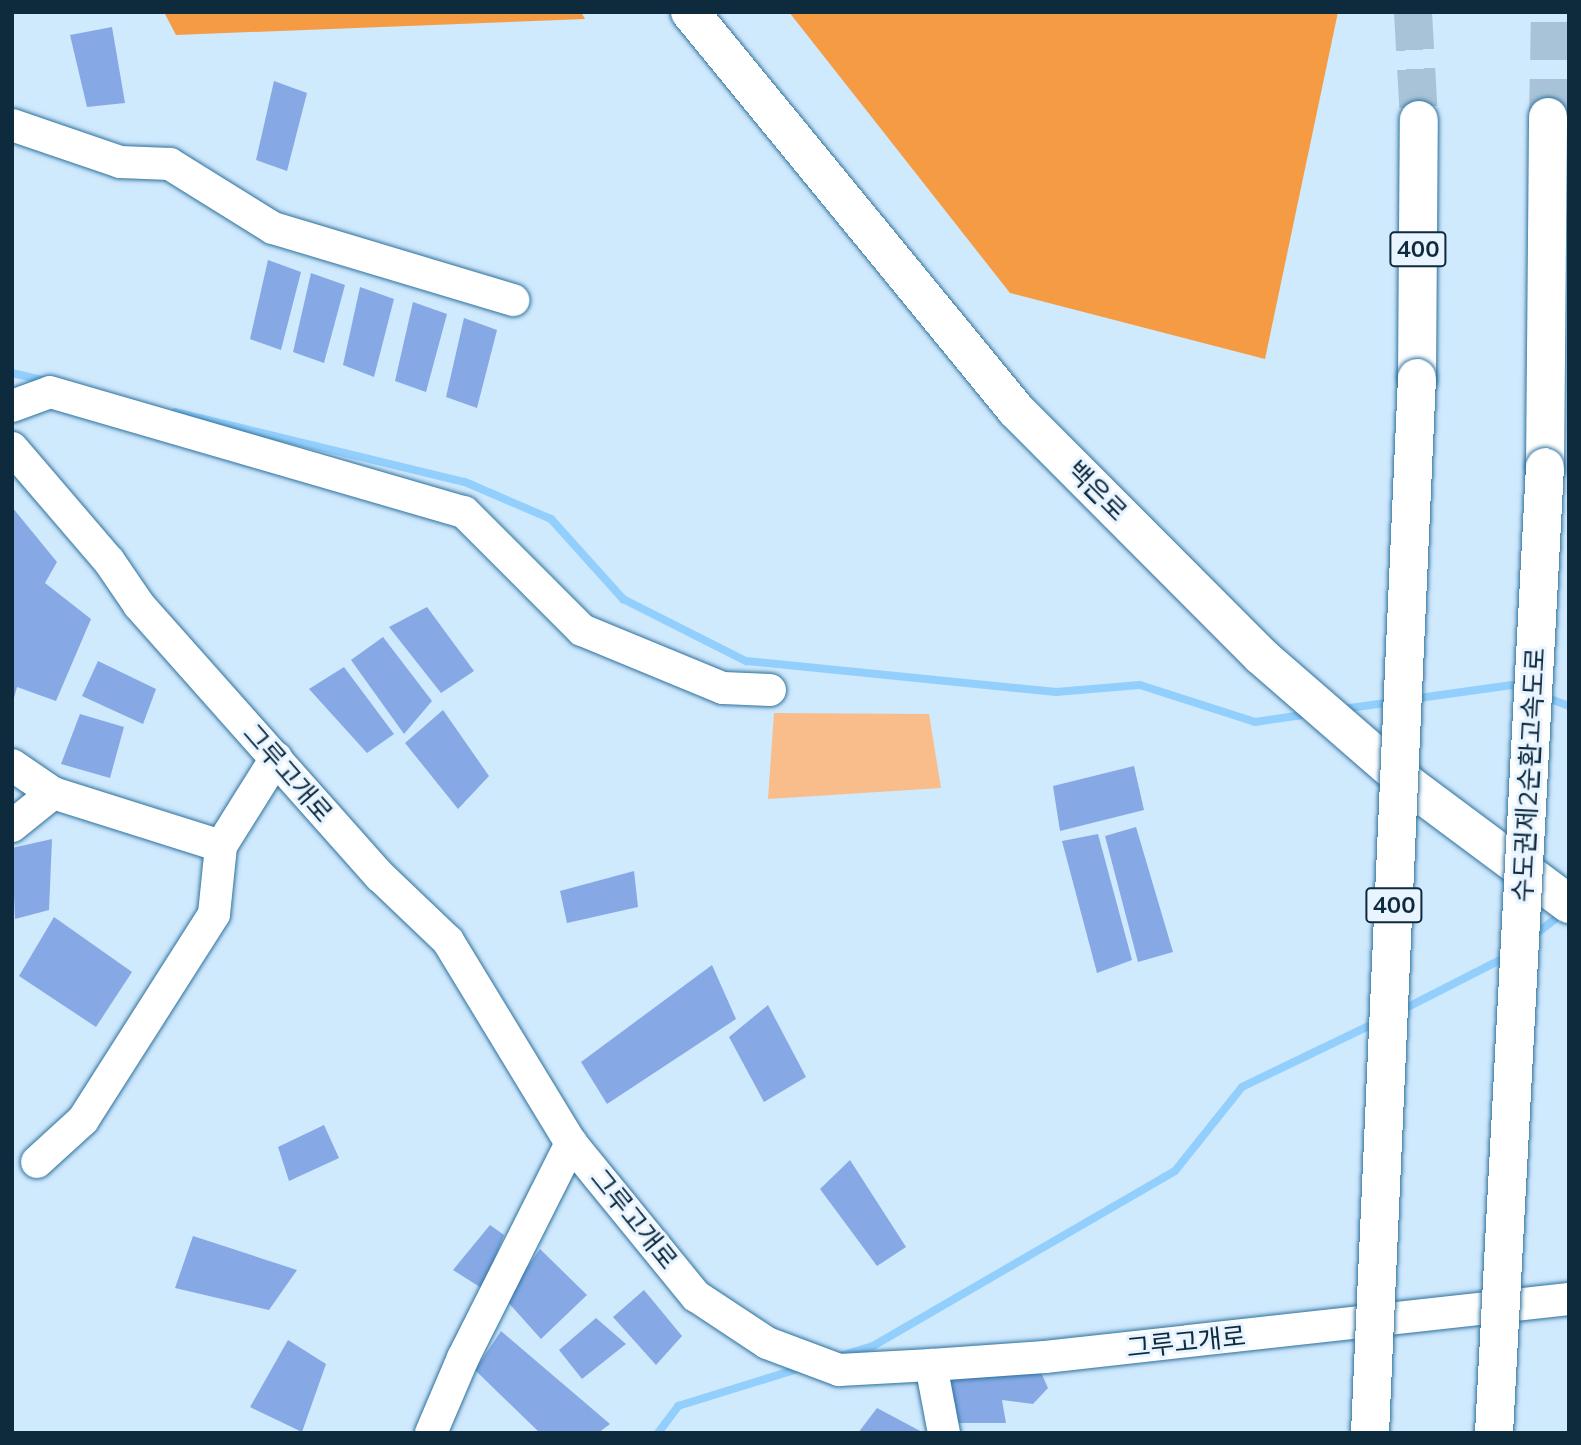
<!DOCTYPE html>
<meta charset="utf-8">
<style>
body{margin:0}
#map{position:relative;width:1581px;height:1445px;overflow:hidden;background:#cfe9fd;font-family:Mulish,"Noto Sans KR",sans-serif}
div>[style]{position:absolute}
.green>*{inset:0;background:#f8bd8b}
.forest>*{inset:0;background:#f59b44}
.stream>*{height:8px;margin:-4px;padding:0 4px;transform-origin:4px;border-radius:4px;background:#93cffc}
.building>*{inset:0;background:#86a9e6}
.highway-tunnel>*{height:38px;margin-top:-19px;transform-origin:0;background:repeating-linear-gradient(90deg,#a8c3d7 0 38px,transparent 0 57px)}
.roads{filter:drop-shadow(0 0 2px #2e719d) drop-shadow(0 0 2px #2e719d)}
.minor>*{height:32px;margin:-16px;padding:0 16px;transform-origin:16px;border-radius:16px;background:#fff}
.major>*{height:38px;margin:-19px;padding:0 19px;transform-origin:19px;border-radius:19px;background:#fff}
.highway>*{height:38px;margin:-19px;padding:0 19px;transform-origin:19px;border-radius:19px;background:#fff}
.bridges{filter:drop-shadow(0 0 2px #2e719d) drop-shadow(0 0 2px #2e719d)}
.highway-bridge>*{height:38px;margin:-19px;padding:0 19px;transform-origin:19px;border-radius:19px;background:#fff}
span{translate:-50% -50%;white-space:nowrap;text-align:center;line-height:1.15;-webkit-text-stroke:6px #e8f4ff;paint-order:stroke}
.shield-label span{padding:2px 5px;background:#e8f4ff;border:2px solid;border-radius:5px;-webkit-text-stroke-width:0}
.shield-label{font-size:24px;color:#0e2a3d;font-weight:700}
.street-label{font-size:26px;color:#0e2a3d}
.frame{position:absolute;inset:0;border:14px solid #0e2a3d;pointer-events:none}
</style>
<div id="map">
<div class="green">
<i style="clip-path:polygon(774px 713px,929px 714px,941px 788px,768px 799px)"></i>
</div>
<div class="forest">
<i style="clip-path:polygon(164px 12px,581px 12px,585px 19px,176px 35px)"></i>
<i style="clip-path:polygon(789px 12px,1338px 12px,1265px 359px,1010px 293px)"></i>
</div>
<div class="stream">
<i style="left:12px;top:373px;width:36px;rotate:13deg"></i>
<i style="left:175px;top:412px;width:298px;rotate:13.6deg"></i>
<i style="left:465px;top:482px;width:94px;rotate:23.3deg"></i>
<i style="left:551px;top:519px;width:108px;rotate:48deg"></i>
<i style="left:623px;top:599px;width:138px;rotate:26.8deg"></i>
<i style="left:746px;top:661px;width:312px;rotate:5.7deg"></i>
<i style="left:1056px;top:692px;width:84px;rotate:-4.8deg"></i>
<i style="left:1140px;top:685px;width:121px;rotate:17.8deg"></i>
<i style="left:1255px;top:722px;width:55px;rotate:-8.4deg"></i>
<i style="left:1542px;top:696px;width:29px;rotate:20deg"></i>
<i style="left:1412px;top:699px;width:101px;rotate:-8deg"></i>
<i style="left:1512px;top:685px;width:12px;rotate:20deg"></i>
<i style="left:1343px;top:709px;width:49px;rotate:-8.1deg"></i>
<i style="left:1532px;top:937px;width:39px;rotate:-38deg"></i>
<i style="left:1398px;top:1012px;width:123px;rotate:-27deg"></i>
<i style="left:840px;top:1356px;width:34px;rotate:-17deg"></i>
<i style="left:873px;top:1346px;width:349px;rotate:-30.1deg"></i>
<i style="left:1175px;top:1171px;width:107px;rotate:-51.4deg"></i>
<i style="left:1242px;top:1087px;width:150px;rotate:-25.7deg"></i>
<i style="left:658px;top:1433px;width:34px;rotate:-53deg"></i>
<i style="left:678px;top:1406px;width:132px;rotate:-17.2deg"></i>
</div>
<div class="building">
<i style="clip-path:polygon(112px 27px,125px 103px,87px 107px,70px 35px)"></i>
<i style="clip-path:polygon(274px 81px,307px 93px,287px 171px,256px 160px)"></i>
<i style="clip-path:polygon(268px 260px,301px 272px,281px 350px,250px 339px)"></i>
<i style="clip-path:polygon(311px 273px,345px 285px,324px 363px,293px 352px)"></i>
<i style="clip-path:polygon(360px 287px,394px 299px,374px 377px,343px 365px)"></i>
<i style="clip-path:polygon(413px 302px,447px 314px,426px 392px,395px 381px)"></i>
<i style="clip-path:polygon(464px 318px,497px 330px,477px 408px,446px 397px)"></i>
<i style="clip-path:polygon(12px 507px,57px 562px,45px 583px,91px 619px,56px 701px,17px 687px,12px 705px)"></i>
<i style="clip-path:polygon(427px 607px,474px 671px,441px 693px,389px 627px)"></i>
<i style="clip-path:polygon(383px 637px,432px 701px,404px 734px,351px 660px)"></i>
<i style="clip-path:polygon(98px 661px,156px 689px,143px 724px,82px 696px)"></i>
<i style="clip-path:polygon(344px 667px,394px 734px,367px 753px,309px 689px)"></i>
<i style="clip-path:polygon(443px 710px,489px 776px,458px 809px,405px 743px)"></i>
<i style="clip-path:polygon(80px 714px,124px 727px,110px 778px,61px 764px)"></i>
<i style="clip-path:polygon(1134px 766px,1144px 810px,1060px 831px,1053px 786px)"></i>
<i style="clip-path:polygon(1136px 827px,1173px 952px,1138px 962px,1105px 836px)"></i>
<i style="clip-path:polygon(1098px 834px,1132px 960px,1097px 973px,1062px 841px)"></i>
<i style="clip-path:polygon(52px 839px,49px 910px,15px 919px,12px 848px)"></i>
<i style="clip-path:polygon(634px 871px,638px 907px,567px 923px,560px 891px)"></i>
<i style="clip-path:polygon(54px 917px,132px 972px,96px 1027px,19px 976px)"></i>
<i style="clip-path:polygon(712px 965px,736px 1019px,607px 1104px,581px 1062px)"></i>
<i style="clip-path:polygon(768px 1005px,806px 1077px,764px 1102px,729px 1037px)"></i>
<i style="clip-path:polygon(324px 1125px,339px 1158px,289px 1181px,278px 1147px)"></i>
<i style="clip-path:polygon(850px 1160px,906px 1247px,877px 1266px,820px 1189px)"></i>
<i style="clip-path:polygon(490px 1225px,504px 1235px,483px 1289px,453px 1270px)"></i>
<i style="clip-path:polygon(193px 1236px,297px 1270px,269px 1310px,175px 1288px)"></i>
<i style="clip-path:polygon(540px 1249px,587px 1295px,541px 1339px,505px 1299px)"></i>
<i style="clip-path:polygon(644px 1290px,682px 1336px,656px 1365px,613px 1317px)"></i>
<i style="clip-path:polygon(596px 1318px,626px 1344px,582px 1379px,559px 1350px)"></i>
<i style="clip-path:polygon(501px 1331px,610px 1424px,598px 1433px,540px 1433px,475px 1370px)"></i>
<i style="clip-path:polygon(288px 1340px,326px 1364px,302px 1432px,250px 1407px)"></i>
<i style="clip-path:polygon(1039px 1368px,1048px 1388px,1033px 1404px,1002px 1400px,1006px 1423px,953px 1423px,949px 1380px)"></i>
<i style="clip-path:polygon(877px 1408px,924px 1433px,858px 1433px)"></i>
</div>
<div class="highway-tunnel">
<i style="left:1413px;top:12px;width:108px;rotate:86.8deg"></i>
<i style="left:1548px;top:117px;width:105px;rotate:-88.9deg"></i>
</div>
<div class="roads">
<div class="minor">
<i style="left:12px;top:125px;width:114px;rotate:18.9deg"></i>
<i style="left:120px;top:162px;width:50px;rotate:2.3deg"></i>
<i style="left:170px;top:164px;width:121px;rotate:31.9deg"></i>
<i style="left:273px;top:228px;width:251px;rotate:16.7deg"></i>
<i style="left:12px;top:406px;width:40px;rotate:-20.2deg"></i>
<i style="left:50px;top:392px;width:431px;rotate:16.2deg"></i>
<i style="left:464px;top:512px;width:167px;rotate:45deg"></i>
<i style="left:582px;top:630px;width:152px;rotate:22.4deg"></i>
<i style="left:723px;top:688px;width:47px;rotate:2.4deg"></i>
<i style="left:12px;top:448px;width:149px;rotate:49.4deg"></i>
<i style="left:109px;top:561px;width:53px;rotate:55.7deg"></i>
<i style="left:139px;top:605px;width:363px;rotate:48.4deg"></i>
<i style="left:380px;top:876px;width:94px;rotate:43.7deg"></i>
<i style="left:448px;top:941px;width:237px;rotate:58.7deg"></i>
<i style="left:571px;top:1143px;width:198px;rotate:50.8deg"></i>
<i style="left:696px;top:1296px;width:85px;rotate:33.5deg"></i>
<i style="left:767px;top:1343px;width:77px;rotate:20.6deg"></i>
<i style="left:839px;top:1370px;width:92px;rotate:-3.1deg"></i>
<i style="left:931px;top:1365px;width:114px;rotate:-4deg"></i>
<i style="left:1045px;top:1357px;width:527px;rotate:-6.32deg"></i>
<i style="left:12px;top:765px;width:50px;rotate:34.3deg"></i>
<i style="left:53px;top:793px;width:176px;rotate:17.5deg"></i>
<i style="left:12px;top:826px;width:53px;rotate:-38.8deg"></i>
<i style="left:37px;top:1162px;width:62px;rotate:-42.4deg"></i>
<i style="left:83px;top:1120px;width:244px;rotate:-57.5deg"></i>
<i style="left:214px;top:914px;width:68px;rotate:-84.1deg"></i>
<i style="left:221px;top:846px;width:104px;rotate:-58deg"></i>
<i style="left:931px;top:1365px;width:69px;rotate:79.2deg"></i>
<i style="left:431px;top:1433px;width:82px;rotate:-66.9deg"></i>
<i style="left:463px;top:1358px;width:241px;rotate:-63.3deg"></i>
</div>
<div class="major">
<i style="left:690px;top:12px;width:514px;rotate:50.68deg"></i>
<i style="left:1016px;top:410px;width:347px;rotate:45.1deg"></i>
<i style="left:1261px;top:656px;width:195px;rotate:41deg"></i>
<i style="left:1408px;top:784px;width:201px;rotate:36.7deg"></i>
</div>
<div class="highway">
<i style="left:1417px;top:378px;width:258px;rotate:-89.6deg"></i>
<i style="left:1545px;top:467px;width:350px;rotate:-89.5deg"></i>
</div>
</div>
<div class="bridges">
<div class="highway-bridge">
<i style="left:1370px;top:1433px;width:1056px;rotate:-87.45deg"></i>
<i style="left:1494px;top:1433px;width:967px;rotate:-86.98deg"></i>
</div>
</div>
<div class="shield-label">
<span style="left:1418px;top:249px">400</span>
<span style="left:1394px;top:905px">400</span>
</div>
<div class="street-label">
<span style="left:1097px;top:491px;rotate:45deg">백은로</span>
<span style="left:288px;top:773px;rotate:49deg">그루고개로</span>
<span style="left:1529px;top:775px;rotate:-87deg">수도권제2순환고속도로</span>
<span style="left:634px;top:1219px;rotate:51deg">그루고개로</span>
<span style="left:1186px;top:1342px;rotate:-6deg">그루고개로</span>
</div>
<div class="frame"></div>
</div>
